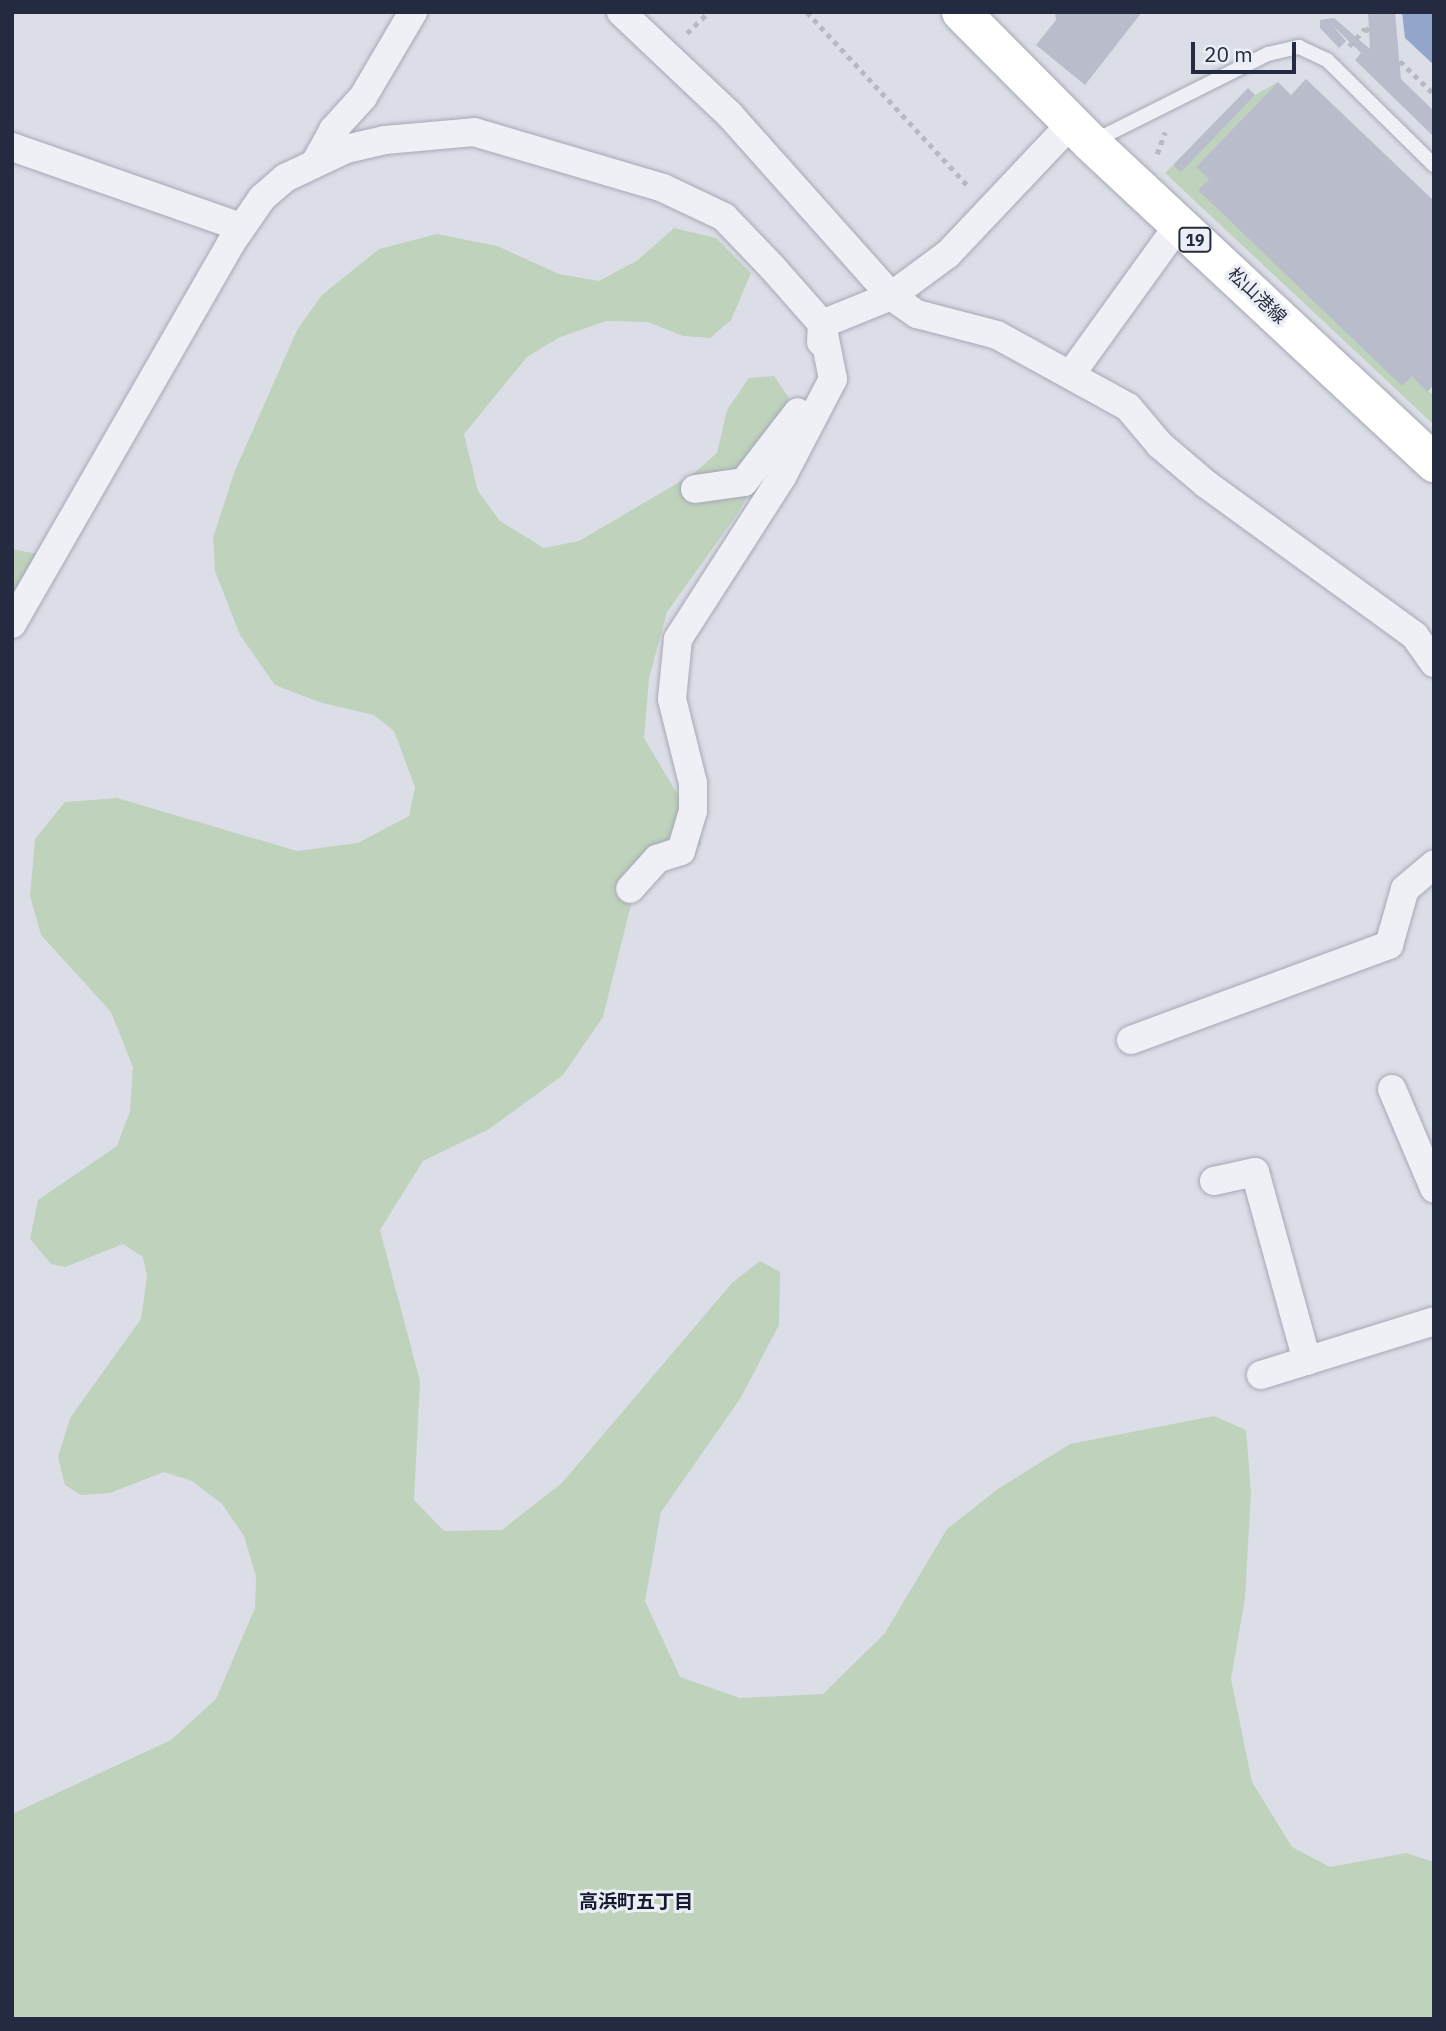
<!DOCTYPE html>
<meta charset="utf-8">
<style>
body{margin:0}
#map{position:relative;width:1446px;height:2031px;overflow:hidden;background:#dcdee7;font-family:"IBM Plex Sans","Noto Sans JP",sans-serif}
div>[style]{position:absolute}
.green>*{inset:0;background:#bed2bc}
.water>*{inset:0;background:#92a5cb}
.building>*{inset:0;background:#b8bccb}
.path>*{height:4.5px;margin-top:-2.25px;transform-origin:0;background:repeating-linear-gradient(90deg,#b6b9c2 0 5px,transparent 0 10px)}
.roads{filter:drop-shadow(0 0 2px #a5a8b5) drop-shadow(0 0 2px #a5a8b5)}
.service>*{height:14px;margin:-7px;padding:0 7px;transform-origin:7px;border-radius:7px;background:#eff0f5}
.minor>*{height:28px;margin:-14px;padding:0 14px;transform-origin:14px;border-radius:14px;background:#eff0f5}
.primary>*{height:38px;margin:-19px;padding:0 19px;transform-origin:19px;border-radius:19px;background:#fff}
span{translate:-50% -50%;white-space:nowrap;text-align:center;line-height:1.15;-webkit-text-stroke:6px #ebeef5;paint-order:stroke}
.shield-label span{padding:2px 5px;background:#ebeef5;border:2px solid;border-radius:5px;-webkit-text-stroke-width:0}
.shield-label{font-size:16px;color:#242a3f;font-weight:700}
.street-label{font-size:18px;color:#242a3f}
.neighbourhood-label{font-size:19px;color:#171b2f;font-weight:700}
.frame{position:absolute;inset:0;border:14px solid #242a3f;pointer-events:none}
.scale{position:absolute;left:1191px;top:42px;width:105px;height:32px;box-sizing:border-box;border:4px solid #242a3f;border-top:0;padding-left:9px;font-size:21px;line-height:24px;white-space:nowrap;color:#242a3f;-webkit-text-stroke:5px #ebeef5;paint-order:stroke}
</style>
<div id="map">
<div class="green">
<i style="clip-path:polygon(1278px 82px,1196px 167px,1209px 179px,1199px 190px,1402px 385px,1412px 376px,1434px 396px,1434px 425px,1165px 173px,1173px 165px,1181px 171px,1255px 95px)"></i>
<i style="clip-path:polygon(674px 228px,716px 238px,751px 273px,731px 320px,710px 338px,683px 336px,648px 322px,606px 321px,558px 338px,527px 357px,464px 434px,478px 491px,500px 521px,544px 548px,579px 541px,693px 474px,717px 453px,727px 410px,749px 378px,774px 376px,789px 398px,778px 439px,738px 513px,667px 612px,649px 678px,644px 738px,699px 830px,701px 845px,662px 865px,635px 889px,603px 1017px,563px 1075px,489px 1129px,423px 1161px,380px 1230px,420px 1381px,414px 1500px,444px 1531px,502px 1530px,562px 1483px,732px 1283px,760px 1261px,780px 1272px,779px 1325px,740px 1399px,661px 1512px,645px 1601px,680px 1677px,740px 1698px,823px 1694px,885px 1633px,947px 1529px,998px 1489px,1070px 1444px,1214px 1416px,1246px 1430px,1251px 1492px,1245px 1598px,1231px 1679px,1252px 1782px,1292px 1847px,1330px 1867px,1406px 1853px,1434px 1862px,1434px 2019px,12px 2019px,12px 1814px,171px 1740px,216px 1699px,255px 1608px,256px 1576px,244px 1536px,222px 1504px,192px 1481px,164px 1472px,110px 1493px,81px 1495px,65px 1485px,58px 1457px,70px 1418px,141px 1319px,147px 1276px,143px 1257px,123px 1244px,65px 1267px,51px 1264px,30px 1239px,38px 1200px,117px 1146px,130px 1111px,133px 1067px,111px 1012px,41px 935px,30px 896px,35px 839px,65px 802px,117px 798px,297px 851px,358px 843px,409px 816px,415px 787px,394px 731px,374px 715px,322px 703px,275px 685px,240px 635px,215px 571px,213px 538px,234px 473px,297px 330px,322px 295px,379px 249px,437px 234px,497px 246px,559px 274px,599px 281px,638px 260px)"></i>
<i style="clip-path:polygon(12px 549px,43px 555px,12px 600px)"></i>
</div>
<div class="water">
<i style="clip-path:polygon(1402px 12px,1434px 12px,1434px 65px,1405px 38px)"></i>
</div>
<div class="building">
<i style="clip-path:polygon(1055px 12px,1142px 12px,1085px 85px,1036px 45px,1056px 20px)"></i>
<i style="clip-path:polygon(1368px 12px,1395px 12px,1401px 79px,1434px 111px,1434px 137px,1355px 60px,1361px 53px,1331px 24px,1346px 41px,1339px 48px,1320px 28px,1320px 20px,1334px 18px,1370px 49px)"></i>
<i style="clip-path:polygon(1306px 79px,1434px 201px,1434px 385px,1427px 392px,1412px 376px,1402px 386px,1198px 190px,1209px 179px,1196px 167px,1278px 82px,1291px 95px)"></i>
<i style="clip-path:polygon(1248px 88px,1255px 95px,1181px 172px,1173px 165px)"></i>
</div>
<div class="path">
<i style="left:807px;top:12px;width:240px;rotate:47.2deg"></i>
<i style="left:687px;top:33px;width:30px;rotate:-44deg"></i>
<i style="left:1349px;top:46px;width:24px;rotate:-48deg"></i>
<i style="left:1365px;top:28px;width:5px;rotate:37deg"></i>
<i style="left:1400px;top:61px;width:47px;rotate:44.1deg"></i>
<i style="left:1157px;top:154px;width:23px;rotate:-70deg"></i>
</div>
<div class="roads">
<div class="service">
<i style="left:1092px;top:142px;width:197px;rotate:-26.6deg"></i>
<i style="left:1268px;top:54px;width:32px;rotate:-13deg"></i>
<i style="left:1299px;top:47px;width:31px;rotate:25deg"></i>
<i style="left:1327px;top:60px;width:150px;rotate:44.5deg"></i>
</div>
<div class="minor">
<i style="left:621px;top:12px;width:149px;rotate:43.4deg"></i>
<i style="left:729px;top:114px;width:244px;rotate:48.3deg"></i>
<i style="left:891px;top:296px;width:32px;rotate:35deg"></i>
<i style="left:917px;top:314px;width:83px;rotate:14.7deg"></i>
<i style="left:997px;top:335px;width:149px;rotate:28.8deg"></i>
<i style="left:1128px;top:407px;width:50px;rotate:49.9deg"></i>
<i style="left:1160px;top:445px;width:60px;rotate:40.3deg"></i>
<i style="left:1206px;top:484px;width:258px;rotate:36deg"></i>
<i style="left:1415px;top:636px;width:33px;rotate:55deg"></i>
<i style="left:12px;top:147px;width:243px;rotate:19.3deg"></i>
<i style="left:315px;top:163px;width:38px;rotate:-61deg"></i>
<i style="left:333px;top:130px;width:45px;rotate:-47.7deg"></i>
<i style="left:363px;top:97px;width:99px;rotate:-59.5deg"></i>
<i style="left:821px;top:342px;width:18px;rotate:-87deg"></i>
<i style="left:822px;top:324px;width:74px;rotate:-22.1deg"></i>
<i style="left:891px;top:296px;width:71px;rotate:-36.4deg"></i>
<i style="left:948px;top:254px;width:180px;rotate:-46.6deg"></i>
<i style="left:1071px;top:374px;width:185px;rotate:-54.2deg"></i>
<i style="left:695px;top:489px;width:49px;rotate:-8.1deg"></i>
<i style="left:744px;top:482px;width:88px;rotate:-52.4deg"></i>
<i style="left:12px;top:624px;width:439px;rotate:-60.1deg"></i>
<i style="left:231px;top:243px;width:55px;rotate:-55.4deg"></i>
<i style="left:262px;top:198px;width:30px;rotate:-41deg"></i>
<i style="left:285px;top:178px;width:68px;rotate:-25.4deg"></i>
<i style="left:346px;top:149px;width:40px;rotate:-13deg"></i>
<i style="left:385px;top:140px;width:89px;rotate:-5.1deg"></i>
<i style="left:474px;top:132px;width:197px;rotate:16.5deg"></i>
<i style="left:663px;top:188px;width:68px;rotate:25.4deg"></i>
<i style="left:724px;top:217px;width:69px;rotate:46.2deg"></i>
<i style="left:772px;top:267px;width:76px;rotate:48.7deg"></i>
<i style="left:822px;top:324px;width:56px;rotate:78.7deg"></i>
<i style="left:833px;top:379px;width:110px;rotate:117.5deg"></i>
<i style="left:782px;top:477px;width:193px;rotate:122.7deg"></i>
<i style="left:678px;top:639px;width:60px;rotate:95.7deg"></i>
<i style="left:672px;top:699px;width:87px;rotate:76deg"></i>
<i style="left:693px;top:783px;width:28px;rotate:90deg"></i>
<i style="left:693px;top:811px;width:42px;rotate:106.7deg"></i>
<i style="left:681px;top:851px;width:25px;rotate:162deg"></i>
<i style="left:657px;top:859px;width:40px;rotate:132deg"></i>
<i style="left:1131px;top:1040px;width:275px;rotate:-20.2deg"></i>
<i style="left:1389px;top:945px;width:58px;rotate:-74.1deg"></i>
<i style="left:1405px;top:889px;width:38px;rotate:-40deg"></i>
<i style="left:1392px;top:1089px;width:108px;rotate:67deg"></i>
<i style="left:1214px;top:1181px;width:42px;rotate:-12.4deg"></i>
<i style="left:1255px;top:1172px;width:196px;rotate:74.6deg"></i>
<i style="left:1261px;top:1375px;width:181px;rotate:-17.3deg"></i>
</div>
<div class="primary">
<i style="left:961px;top:12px;width:183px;rotate:45.2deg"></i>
<i style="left:1090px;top:142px;width:471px;rotate:43deg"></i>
</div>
</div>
<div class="shield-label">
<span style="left:1195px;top:240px">19</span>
</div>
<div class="street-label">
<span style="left:1257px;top:296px;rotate:43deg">松山港線</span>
</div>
<div class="neighbourhood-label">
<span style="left:636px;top:1902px">高浜町五丁目</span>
</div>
<div class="frame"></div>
<div class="scale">20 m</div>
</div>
